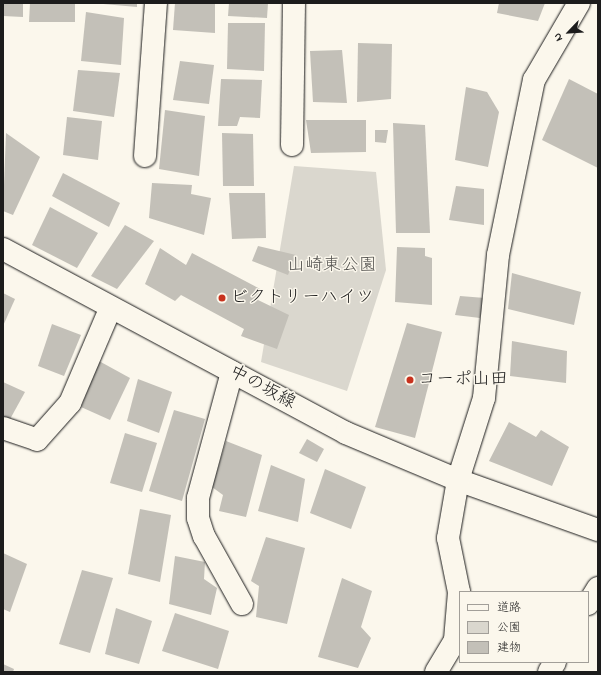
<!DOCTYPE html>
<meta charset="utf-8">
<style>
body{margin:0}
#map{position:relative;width:601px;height:675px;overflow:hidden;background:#fbf7ec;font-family:"Indie Flower","Klee One",sans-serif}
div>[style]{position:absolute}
.green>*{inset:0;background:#dad7ce}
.building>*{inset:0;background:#c3c0b8}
.roads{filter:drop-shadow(0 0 1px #1c1c1c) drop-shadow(0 0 1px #1c1c1c)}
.street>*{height:22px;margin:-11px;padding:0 11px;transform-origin:11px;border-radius:11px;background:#fbf7ec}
.highway>*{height:22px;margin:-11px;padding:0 11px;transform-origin:11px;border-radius:11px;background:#fbf7ec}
.dots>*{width:11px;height:11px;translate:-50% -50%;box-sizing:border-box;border:2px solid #fbf7ec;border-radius:50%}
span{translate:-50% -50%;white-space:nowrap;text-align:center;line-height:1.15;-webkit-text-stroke:3px #fbf7ec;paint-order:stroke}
.park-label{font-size:18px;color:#555451}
.poi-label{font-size:18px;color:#1c1c1c}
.left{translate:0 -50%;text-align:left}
.street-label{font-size:18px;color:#1c1c1c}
.frame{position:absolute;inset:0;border:4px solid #1c1c1c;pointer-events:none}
.legend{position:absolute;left:459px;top:591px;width:130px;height:72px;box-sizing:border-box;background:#fbf7ec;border:1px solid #a29f99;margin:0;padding:5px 7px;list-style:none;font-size:12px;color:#1c1c1c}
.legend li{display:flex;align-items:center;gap:8px;height:20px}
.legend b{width:20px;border:1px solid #a29f99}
.north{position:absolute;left:549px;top:12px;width:40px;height:40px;-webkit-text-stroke:3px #fbf7ec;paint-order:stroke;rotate:245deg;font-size:11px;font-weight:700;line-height:16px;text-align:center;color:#1c1c1c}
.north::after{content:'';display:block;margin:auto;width:14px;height:18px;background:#1c1c1c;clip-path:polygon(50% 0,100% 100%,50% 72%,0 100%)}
</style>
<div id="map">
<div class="green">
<i style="clip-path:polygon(294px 166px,376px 172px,386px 270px,347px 391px,261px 362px)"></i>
</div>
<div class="building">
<i style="clip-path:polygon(3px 3px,23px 3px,23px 17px,3px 16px)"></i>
<i style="clip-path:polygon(30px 3px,75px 3px,75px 22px,29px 22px)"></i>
<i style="clip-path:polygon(92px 3px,137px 3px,137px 7px)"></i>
<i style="clip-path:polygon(175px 3px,215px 3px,215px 33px,173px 30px)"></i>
<i style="clip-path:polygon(229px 3px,268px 3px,267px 18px,228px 16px)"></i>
<i style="clip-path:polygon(499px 3px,545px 3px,538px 21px,497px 13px)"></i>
<i style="clip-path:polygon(86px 12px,124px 18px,121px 65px,81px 61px)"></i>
<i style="clip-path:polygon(228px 23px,265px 23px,264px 71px,227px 69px)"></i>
<i style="clip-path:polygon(358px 43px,392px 44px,391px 99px,357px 102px)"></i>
<i style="clip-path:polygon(342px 50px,347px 103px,313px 102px,310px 51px)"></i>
<i style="clip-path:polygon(180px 61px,214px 65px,209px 104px,173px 100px)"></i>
<i style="clip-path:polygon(78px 70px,120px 73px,114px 117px,73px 111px)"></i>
<i style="clip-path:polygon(221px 79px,262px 80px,260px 118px,240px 117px,237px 126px,218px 126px)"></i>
<i style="clip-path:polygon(569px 79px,598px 94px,598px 168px,542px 140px)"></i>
<i style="clip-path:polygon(466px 87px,487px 92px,499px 112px,488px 167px,455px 160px)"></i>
<i style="clip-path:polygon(165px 110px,205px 116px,199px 176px,159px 169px)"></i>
<i style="clip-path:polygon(67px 117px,102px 121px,98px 160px,63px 155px)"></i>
<i style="clip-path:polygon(306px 120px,366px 120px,366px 152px,311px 153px)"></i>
<i style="clip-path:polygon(393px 123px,425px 125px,430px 233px,396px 233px)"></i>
<i style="clip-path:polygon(375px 130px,388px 130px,386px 143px,375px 142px)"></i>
<i style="clip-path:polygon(6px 133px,40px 157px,13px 215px,3px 211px)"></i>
<i style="clip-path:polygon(222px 133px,253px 134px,254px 186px,223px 186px)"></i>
<i style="clip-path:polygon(63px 173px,120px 203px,109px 227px,52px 196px)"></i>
<i style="clip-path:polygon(152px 183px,192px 185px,191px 194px,211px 198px,204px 235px,149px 218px)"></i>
<i style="clip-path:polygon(456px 186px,484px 189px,484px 225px,449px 220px)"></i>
<i style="clip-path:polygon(229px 193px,265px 193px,266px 238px,232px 239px)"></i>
<i style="clip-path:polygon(50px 207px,98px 233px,77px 268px,32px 245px)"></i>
<i style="clip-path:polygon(125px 225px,154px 241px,117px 289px,91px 276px)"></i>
<i style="clip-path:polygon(258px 246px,296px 255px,288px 275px,252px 261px)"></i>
<i style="clip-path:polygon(397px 247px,425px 248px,425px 256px,432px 258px,432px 305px,395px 302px)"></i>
<i style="clip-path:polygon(160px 248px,186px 265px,192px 253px,262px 290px,258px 300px,289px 315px,277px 349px,241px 336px,244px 329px,181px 295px,175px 301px,145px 284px)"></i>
<i style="clip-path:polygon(512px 273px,581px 292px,574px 325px,508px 309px)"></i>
<i style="clip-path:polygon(3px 293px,15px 299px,3px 326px)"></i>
<i style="clip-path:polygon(460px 296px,485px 298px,480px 318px,455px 315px)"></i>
<i style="clip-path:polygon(407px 323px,442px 332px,415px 438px,375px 427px)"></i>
<i style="clip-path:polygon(52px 324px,81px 335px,64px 376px,38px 366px)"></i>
<i style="clip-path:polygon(512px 341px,567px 351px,566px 383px,510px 376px)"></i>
<i style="clip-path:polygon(99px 361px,130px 378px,110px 420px,81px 407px)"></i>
<i style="clip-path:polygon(138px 379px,172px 392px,159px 433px,127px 421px)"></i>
<i style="clip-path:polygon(3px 382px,25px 392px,9px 421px,3px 418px)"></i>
<i style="clip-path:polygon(174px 410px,205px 419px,182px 501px,149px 491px)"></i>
<i style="clip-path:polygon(509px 422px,536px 437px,541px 430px,569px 447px,552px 486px,489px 461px)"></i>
<i style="clip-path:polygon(125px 433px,157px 443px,142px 492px,110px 483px)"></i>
<i style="clip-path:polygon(307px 439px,324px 449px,317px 462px,299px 453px)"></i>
<i style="clip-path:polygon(226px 441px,262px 455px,246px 517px,219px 511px,223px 495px,212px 487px)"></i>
<i style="clip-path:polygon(271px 465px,305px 479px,298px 522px,258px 511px)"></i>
<i style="clip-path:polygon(325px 469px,366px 487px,351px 529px,310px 513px)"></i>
<i style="clip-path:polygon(140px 509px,171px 515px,160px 582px,128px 574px)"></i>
<i style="clip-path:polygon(266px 537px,305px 548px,287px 624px,256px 617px,259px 586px,251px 581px)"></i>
<i style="clip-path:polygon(3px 553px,27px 564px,10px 612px,3px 609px)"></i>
<i style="clip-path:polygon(175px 556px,205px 562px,204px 579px,217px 588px,211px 615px,169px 604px)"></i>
<i style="clip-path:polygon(82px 570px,113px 578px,90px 653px,59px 644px)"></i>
<i style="clip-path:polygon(342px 578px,372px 591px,361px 627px,371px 638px,358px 668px,318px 657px)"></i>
<i style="clip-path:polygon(116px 608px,152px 621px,139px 664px,105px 654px)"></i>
<i style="clip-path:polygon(175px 613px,229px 631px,218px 669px,162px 651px)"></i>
<i style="clip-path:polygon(3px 664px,14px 669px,13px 672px,3px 672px)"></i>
</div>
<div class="roads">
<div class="street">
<i style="left:292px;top:145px;width:142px;rotate:-89.2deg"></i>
<i style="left:145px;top:156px;width:153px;rotate:-85.9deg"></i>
<i style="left:3px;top:249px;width:389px;rotate:28.2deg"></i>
<i style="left:346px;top:433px;width:121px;rotate:22.8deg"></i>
<i style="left:458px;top:480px;width:149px;rotate:19.7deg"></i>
<i style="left:232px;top:372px;width:131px;rotate:105.1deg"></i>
<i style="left:198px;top:498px;width:20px;rotate:90deg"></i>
<i style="left:198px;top:518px;width:19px;rotate:72deg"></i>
<i style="left:204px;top:536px;width:78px;rotate:60.8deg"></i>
<i style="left:3px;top:428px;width:36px;rotate:19deg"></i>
<i style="left:37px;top:440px;width:50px;rotate:-48.3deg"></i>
<i style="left:70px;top:403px;width:104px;rotate:-66.9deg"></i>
<i style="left:436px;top:672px;width:37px;rotate:-59deg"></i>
<i style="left:455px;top:640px;width:48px;rotate:-85.2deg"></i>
<i style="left:459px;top:592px;width:55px;rotate:-101.5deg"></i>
<i style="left:448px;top:538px;width:59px;rotate:-80.2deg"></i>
<i style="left:458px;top:480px;width:86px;rotate:-72.4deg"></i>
<i style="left:484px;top:398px;width:144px;rotate:-84.4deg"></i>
<i style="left:498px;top:255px;width:179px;rotate:-78.4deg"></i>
<i style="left:534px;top:80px;width:89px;rotate:-59.7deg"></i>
</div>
<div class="highway">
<i style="left:588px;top:604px;width:19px;rotate:-58deg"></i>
<i style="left:549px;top:672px;width:12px;rotate:-59deg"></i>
</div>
</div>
<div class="dots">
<i style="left:222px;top:298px;background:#c8321e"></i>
<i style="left:410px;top:380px;background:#c8321e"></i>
</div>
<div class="park-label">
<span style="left:332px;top:266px">山崎東公園</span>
</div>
<div class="poi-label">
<span class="left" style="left:230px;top:298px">ビクトリーハイツ</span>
<span class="left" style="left:418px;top:380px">コーポ山田</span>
</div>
<div class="street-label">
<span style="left:262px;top:388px;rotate:28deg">中の坂線</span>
</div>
<div class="frame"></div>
<ul class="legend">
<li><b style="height:5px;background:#fbf7ec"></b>道路</li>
<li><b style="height:11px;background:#dad7ce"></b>公園</li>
<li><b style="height:11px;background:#c3c0b8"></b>建物</li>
</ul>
<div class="north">N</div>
</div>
